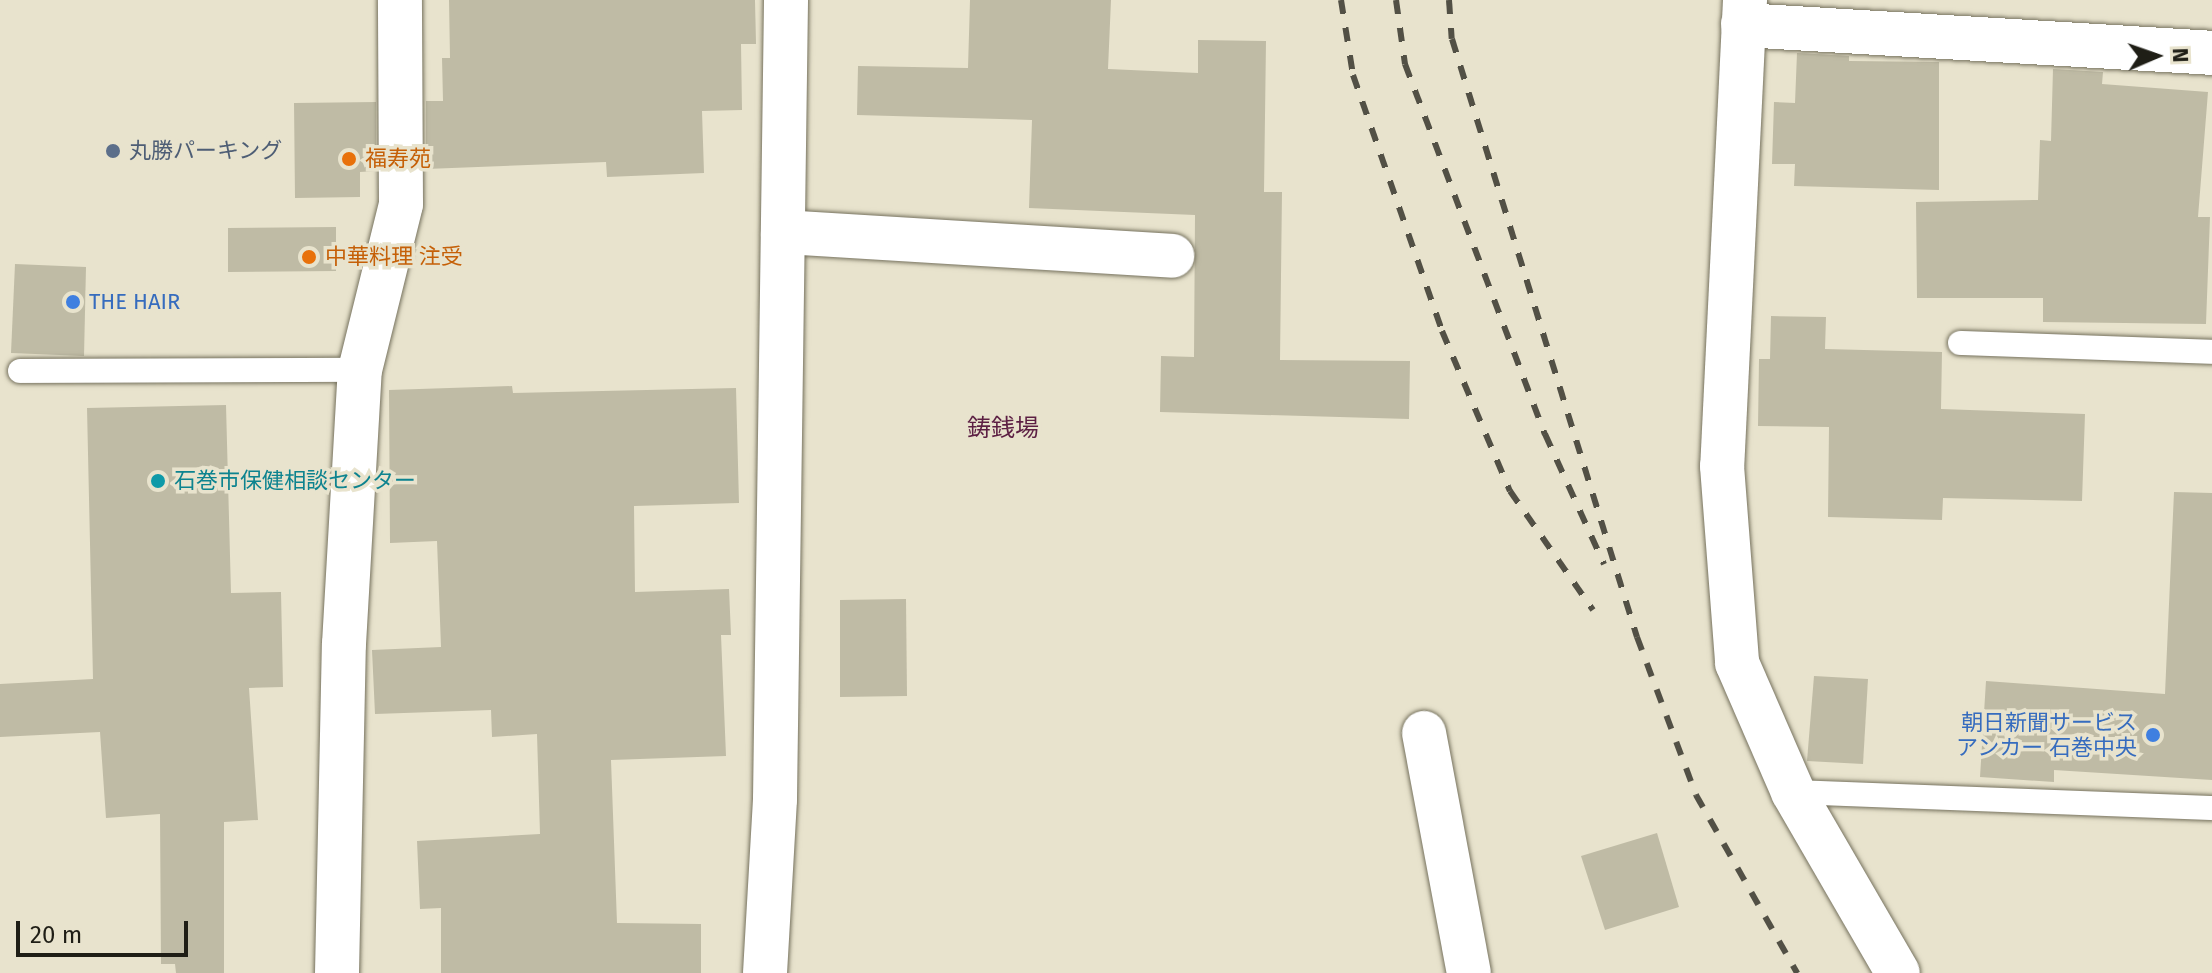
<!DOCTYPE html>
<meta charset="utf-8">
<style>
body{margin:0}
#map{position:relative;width:2212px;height:973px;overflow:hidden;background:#e8e3cd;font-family:"Fira Sans","Noto Sans JP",sans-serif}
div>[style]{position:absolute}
.building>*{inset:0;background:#bfbba5}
.roads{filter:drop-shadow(0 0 2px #76725e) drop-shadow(0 0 2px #76725e)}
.lane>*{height:24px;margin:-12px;padding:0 12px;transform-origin:12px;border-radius:12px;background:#fff}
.street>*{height:44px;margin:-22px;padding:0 22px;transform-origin:22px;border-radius:22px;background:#fff}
.rail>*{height:6px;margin-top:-3px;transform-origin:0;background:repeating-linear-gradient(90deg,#525045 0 14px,transparent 0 28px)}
.dots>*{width:22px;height:22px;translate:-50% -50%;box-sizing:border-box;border:4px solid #e8e3cd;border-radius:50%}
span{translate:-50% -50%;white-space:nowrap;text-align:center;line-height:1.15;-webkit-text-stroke:7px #e8e3cd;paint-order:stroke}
.service-label{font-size:22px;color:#4e5e75}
.left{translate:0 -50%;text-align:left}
.food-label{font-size:22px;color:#c56008}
.shop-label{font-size:22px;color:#366cbe}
.right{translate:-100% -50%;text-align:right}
.culture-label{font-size:22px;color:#0d838f}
.neighbourhood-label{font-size:24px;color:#5c1f43}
.north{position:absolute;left:2116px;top:16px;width:80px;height:80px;-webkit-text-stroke:6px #e8e3cd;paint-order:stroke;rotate:88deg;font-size:22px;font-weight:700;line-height:32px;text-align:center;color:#1f1e16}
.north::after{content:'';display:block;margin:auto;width:28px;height:36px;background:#1f1e16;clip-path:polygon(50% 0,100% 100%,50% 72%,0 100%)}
.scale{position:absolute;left:16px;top:921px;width:172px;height:36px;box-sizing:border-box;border:4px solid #1f1e16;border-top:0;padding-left:10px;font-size:24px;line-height:28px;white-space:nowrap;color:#1f1e16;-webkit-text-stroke:6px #e8e3cd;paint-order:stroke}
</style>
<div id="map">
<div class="building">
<i style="clip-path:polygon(449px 0,755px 0,756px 44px,741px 44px,742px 110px,702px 111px,704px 173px,607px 177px,606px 162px,426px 169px,426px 101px,443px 101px,442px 58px,450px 58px)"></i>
<i style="clip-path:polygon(970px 0,1111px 0,1108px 69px,1198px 73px,1198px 40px,1266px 41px,1264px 192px,1282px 192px,1280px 360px,1410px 361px,1409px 419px,1160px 412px,1161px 356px,1194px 357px,1195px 215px,1029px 208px,1032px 120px,857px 115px,858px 66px,968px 68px)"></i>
<i style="clip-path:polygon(1797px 53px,1849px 56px,1849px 61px,1939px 62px,1939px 190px,1794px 186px,1795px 164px,1772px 164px,1774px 102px,1795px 103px)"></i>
<i style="clip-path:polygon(2053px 69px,2103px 72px,2102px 84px,2208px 92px,2198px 217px,2210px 217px,2206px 324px,2043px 322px,2043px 298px,1917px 298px,1916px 202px,2038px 200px,2040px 140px,2051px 141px)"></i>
<i style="clip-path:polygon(376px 102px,376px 171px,360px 172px,360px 197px,295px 198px,294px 103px)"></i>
<i style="clip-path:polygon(336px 227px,336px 271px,228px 272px,228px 228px)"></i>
<i style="clip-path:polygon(15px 264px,86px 267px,84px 356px,11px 353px)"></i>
<i style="clip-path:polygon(1771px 316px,1826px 317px,1825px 349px,1942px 352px,1941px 409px,2085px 414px,2082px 501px,1943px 498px,1942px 520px,1828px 517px,1829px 427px,1758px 426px,1759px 359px,1770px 359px)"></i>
<i style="clip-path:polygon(512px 386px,513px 393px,736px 388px,739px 503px,634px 506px,635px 592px,729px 589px,731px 635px,721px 635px,726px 756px,611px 760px,617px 923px,701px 924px,701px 973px,441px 973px,441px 908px,420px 909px,417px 841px,540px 834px,537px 734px,492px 737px,491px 710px,375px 714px,372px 650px,441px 647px,437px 541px,390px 543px,389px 390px)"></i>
<i style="clip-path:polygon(226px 405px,231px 593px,281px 592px,283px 687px,249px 688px,258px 820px,224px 822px,224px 973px,176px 973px,175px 964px,161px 964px,160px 814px,106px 818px,100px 732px,0 737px,0 684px,93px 679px,87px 408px)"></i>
<i style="clip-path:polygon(2174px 492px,2212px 493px,2212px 780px,2054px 770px,2054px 782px,1980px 777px,1986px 681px,2165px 694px)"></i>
<i style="clip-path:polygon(906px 599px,907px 696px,840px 697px,840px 600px)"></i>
<i style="clip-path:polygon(1814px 676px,1868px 679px,1863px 764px,1807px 761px)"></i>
<i style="clip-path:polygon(1657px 833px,1679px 907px,1605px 930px,1581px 856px)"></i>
</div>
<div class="roads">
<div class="lane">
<i style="left:1960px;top:343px;width:252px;rotate:2deg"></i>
<i style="left:20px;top:371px;width:340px;rotate:-0.2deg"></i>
<i style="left:1793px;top:792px;width:419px;rotate:2.2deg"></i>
</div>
<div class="street">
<i style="left:1745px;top:0;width:467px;rotate:92.8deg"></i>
<i style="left:1722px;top:466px;width:198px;rotate:85.6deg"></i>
<i style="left:1737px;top:663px;width:141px;rotate:66.5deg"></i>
<i style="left:1793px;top:792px;width:209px;rotate:59.9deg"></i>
<i style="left:1743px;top:25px;width:470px;rotate:3.4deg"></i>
<i style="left:783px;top:232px;width:390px;rotate:3.5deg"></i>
<i style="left:1424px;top:733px;width:244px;rotate:79.4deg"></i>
<i style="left:337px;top:973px;width:329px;rotate:-88.8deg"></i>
<i style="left:344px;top:644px;width:274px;rotate:-86.7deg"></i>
<i style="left:360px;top:370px;width:171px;rotate:-76.1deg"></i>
<i style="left:401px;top:204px;width:204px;rotate:-90.3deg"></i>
<i style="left:765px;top:973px;width:174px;rotate:-86.7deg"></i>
<i style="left:775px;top:799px;width:799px;rotate:-89.21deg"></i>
</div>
</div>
<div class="rail">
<i style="left:1341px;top:0;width:76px;rotate:80.9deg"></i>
<i style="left:1353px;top:75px;width:271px;rotate:70.8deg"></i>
<i style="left:1442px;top:331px;width:174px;rotate:67deg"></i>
<i style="left:1510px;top:491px;width:145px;rotate:55.1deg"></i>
<i style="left:1396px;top:0;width:65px;rotate:82deg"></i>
<i style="left:1405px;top:64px;width:396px;rotate:69.3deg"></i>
<i style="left:1545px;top:434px;width:143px;rotate:65.6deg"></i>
<i style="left:1449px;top:0;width:39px;rotate:86deg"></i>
<i style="left:1452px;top:39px;width:626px;rotate:72.81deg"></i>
<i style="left:1637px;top:637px;width:169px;rotate:69.5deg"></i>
<i style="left:1696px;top:795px;width:205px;rotate:60.4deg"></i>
</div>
<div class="dots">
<i style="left:113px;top:151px;background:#5c6f8a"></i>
<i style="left:349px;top:159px;background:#e8710a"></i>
<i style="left:309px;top:257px;background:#e8710a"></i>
<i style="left:73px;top:302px;background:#3f7fe0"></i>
<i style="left:158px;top:481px;background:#0f9aa8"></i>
<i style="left:2153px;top:735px;background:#3f7fe0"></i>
</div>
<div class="service-label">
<span class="left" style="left:129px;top:151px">丸勝パーキング</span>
</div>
<div class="food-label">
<span class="left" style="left:365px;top:159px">福寿苑</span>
<span class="left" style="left:325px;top:257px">中華料理 注受</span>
</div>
<div class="shop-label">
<span class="left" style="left:89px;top:302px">THE HAIR</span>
<span class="right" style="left:2137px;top:735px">朝日新聞サービス<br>アンカー 石巻中央</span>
</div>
<div class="culture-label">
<span class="left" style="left:174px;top:481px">石巻市保健相談センター</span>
</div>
<div class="neighbourhood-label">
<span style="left:1003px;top:429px">鋳銭場</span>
</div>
<div class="north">N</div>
<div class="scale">20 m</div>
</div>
